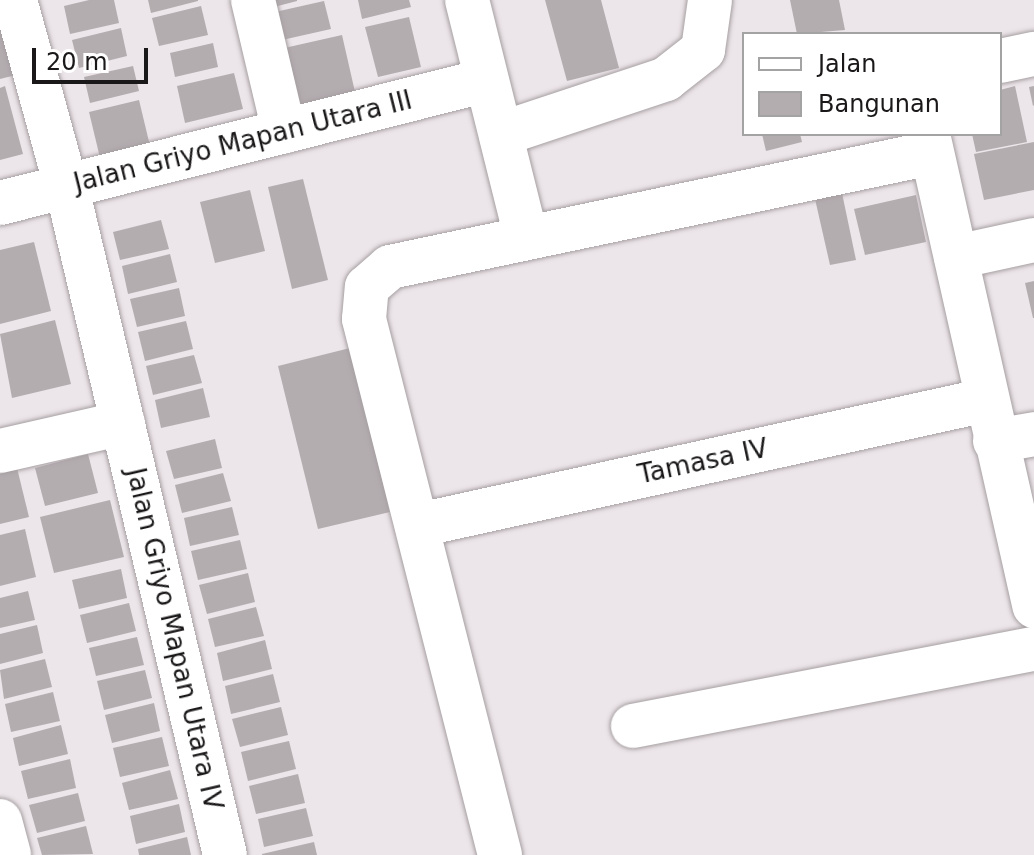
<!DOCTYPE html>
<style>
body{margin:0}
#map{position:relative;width:1034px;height:855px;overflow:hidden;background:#ece5e9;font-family:"DejaVu Sans",sans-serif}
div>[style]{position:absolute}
.building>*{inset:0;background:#b4adb0}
.roads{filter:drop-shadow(0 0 2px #a69fa2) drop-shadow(0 0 2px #a69fa2)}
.minor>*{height:44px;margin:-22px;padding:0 22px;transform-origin:22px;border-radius:22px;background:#fff}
span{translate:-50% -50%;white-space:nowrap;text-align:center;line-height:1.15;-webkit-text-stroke:6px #fff;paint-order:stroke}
.street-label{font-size:26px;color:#1a1819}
.legend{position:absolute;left:742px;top:32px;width:260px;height:104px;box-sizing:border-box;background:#fff;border:2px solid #a3a3a3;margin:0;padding:10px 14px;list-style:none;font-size:24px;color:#1a1819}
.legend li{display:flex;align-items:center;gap:16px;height:40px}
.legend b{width:40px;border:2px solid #a3a3a3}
.scale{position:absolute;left:32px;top:48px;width:116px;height:36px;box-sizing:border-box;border:4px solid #1a1819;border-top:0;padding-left:10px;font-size:24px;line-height:28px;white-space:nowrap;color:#1a1819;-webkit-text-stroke:6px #fff;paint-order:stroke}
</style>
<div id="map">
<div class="building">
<i style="clip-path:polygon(89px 0,114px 0,119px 23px,70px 34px,64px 6px)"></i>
<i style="clip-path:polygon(148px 0,198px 0,198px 1px,151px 13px)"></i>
<i style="clip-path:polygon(272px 0,297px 0,297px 1px,274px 7px)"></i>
<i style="clip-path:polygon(358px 0,409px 0,411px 7px,362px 19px)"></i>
<i style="clip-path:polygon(545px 0,601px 0,619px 68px,567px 81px)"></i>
<i style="clip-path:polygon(790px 0,839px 0,845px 30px,797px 34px)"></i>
<i style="clip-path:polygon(324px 1px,331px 29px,282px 40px,275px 12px)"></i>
<i style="clip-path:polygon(201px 6px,208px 35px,159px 46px,152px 18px)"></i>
<i style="clip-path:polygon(409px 17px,421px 67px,378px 77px,365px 27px)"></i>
<i style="clip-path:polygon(0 20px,16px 75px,0 79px)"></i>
<i style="clip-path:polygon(121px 28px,127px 56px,79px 68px,72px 40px)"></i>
<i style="clip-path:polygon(342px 35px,355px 92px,294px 106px,280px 49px)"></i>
<i style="clip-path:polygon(213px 43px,218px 67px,175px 77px,170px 53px)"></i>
<i style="clip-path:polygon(133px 66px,139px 91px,90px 103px,84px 77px)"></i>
<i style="clip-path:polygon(234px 73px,243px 109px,185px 123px,177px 86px)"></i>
<i style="clip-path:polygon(5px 86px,23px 154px,0 160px,0 88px)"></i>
<i style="clip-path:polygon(1015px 86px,1027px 142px,976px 152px,972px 134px,1000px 134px,1000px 90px)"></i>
<i style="clip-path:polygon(1034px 86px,1034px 105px,1033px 106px,1029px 87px)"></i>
<i style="clip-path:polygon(139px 100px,151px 150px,101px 162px,89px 112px)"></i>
<i style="clip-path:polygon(762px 134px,800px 134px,802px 142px,766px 151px)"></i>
<i style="clip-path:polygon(1034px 142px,1034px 190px,984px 200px,974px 154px)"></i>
<i style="clip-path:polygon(303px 179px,328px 280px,292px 289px,268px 187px)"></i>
<i style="clip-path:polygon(250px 190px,265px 251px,215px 263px,200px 202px)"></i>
<i style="clip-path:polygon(842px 193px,856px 260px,830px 265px,815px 199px)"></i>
<i style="clip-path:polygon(916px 195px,926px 242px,865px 255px,854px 209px)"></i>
<i style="clip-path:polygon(161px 220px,169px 249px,120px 260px,113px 232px)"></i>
<i style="clip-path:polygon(34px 242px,51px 311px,0 324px,0 250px)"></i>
<i style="clip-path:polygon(170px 254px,177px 282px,128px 294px,122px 266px)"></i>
<i style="clip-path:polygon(1034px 281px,1034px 318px,1033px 318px,1025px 283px)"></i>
<i style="clip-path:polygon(179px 288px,185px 316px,137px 327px,130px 299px)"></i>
<i style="clip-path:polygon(55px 320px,71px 384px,12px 398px,0 334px)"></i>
<i style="clip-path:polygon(186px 321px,193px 349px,145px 361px,138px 332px)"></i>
<i style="clip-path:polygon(350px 348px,390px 512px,318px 529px,278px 366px)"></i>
<i style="clip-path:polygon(194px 355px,202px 383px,153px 395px,146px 366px)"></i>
<i style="clip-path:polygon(203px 388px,210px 417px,161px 428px,155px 400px)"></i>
<i style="clip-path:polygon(215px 439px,222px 468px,174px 479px,166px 451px)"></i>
<i style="clip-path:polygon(88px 454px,98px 493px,45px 506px,35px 468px)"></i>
<i style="clip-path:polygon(17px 468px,29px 517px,0 524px,0 472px)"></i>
<i style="clip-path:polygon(223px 473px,231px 501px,182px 513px,175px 485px)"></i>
<i style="clip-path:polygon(110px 500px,124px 557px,54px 573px,40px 517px)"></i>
<i style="clip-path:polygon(232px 507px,239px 535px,190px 546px,184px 518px)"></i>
<i style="clip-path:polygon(25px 529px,36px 577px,0 586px,0 535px)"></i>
<i style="clip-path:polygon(240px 540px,247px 569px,198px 580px,191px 551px)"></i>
<i style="clip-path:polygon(121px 569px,127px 598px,79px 609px,72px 580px)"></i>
<i style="clip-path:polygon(248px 573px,255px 602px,207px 614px,199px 585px)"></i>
<i style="clip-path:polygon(28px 591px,35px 620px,0 628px,0 598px)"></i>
<i style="clip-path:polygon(129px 603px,136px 631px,87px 643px,80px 615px)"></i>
<i style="clip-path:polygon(256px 607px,264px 636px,215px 647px,208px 619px)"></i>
<i style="clip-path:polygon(37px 625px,43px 653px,0 664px,0 634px)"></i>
<i style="clip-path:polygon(137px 637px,144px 665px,96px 676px,89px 648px)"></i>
<i style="clip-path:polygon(265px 640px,272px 669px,223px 681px,217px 653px)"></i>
<i style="clip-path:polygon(45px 659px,52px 687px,4px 699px,0 670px)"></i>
<i style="clip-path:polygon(145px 670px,152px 698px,104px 710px,97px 681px)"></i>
<i style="clip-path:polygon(273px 674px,280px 702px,231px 714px,225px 686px)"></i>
<i style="clip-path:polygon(53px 692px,60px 721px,11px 732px,5px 704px)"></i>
<i style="clip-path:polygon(154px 703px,160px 731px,112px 743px,105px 715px)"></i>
<i style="clip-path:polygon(281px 707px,288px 735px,240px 747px,232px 719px)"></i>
<i style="clip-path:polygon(61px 725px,68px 754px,19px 766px,13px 738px)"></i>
<i style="clip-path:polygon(162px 737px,169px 766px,120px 777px,113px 748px)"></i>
<i style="clip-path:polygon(289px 741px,296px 769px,248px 781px,241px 752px)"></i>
<i style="clip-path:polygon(70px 759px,76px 788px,28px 799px,21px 771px)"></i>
<i style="clip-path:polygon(170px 770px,178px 799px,129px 810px,122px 783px)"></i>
<i style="clip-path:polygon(298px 774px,305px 803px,256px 814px,249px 786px)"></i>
<i style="clip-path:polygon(78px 793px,85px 821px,37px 833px,29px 805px)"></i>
<i style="clip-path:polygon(179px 804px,185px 832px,136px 844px,130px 816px)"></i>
<i style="clip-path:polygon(306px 808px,313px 836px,264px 847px,258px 819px)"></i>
<i style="clip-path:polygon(86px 826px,93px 854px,42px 855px,37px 838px)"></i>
<i style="clip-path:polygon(187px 837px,191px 855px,139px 855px,138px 849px)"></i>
<i style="clip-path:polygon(314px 842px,317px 855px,262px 855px,262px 854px)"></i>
</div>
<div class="roads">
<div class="minor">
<i style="left:15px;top:0;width:208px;rotate:74.7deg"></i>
<i style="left:70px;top:201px;width:672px;rotate:76.67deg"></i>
<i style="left:253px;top:0;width:135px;rotate:76.7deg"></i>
<i style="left:467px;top:0;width:243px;rotate:76deg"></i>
<i style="left:1000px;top:61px;width:35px;rotate:-12deg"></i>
<i style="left:501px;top:134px;width:174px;rotate:-18.4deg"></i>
<i style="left:666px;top:79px;width:47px;rotate:-38.1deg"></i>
<i style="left:703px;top:50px;width:50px;rotate:-82deg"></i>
<i style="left:928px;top:134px;width:484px;rotate:77.3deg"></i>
<i style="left:0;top:203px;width:502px;rotate:-14.17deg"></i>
<i style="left:956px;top:257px;width:80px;rotate:-12.3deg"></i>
<i style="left:995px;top:441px;width:40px;rotate:-10deg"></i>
<i style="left:0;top:451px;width:126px;rotate:-12.8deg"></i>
<i style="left:419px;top:525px;width:581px;rotate:-12.43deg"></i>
<i style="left:633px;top:726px;width:408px;rotate:-10.9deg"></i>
<i style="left:0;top:821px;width:35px;rotate:75deg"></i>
<i style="left:500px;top:855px;width:553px;rotate:-104.24deg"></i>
<i style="left:364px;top:319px;width:32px;rotate:-85deg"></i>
<i style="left:367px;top:287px;width:30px;rotate:-41deg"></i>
<i style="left:390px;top:267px;width:553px;rotate:-11.9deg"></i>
</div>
</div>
<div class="street-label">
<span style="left:243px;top:142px;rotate:-14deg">Jalan Griyo Mapan Utara III</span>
<span style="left:703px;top:462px;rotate:-12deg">Tamasa IV</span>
<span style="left:174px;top:639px;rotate:77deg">Jalan Griyo Mapan Utara IV</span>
</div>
<ul class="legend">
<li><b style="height:10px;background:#fff"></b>Jalan</li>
<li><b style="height:22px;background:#b4adb0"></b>Bangunan</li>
</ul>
<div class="scale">20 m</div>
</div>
